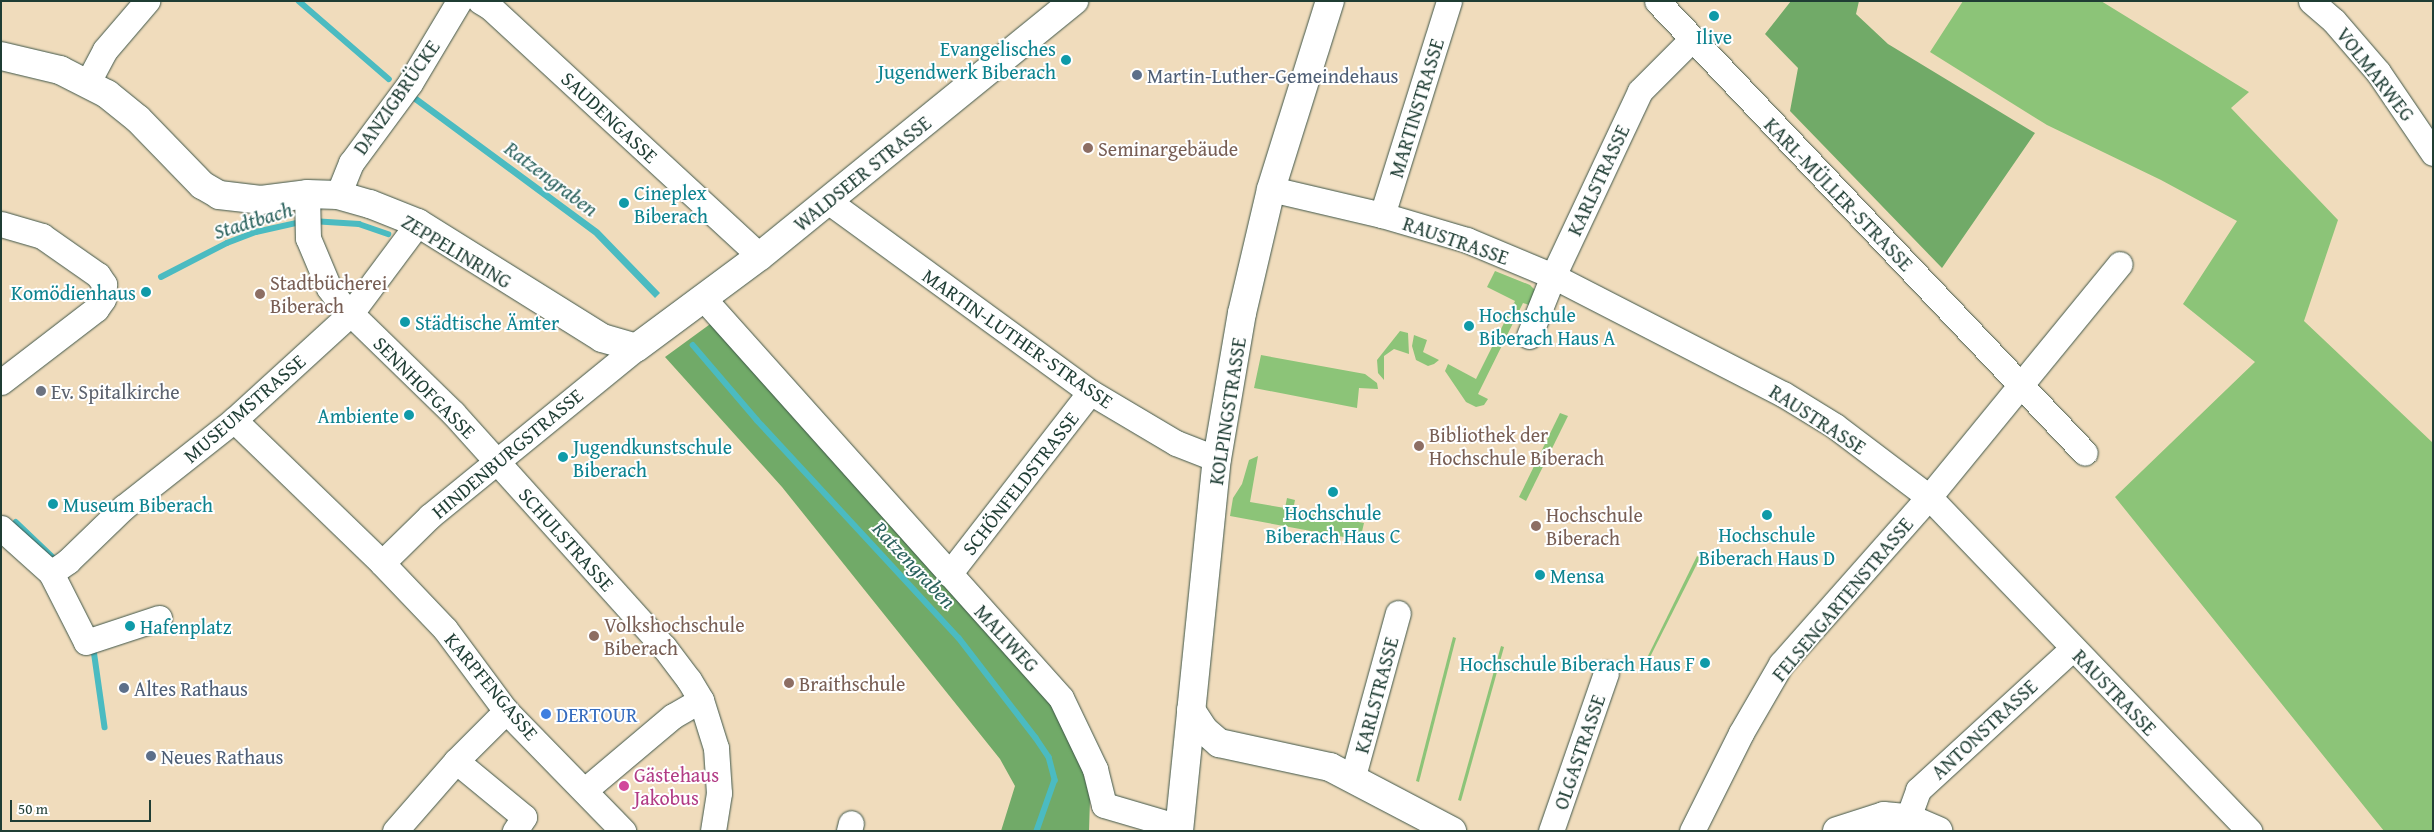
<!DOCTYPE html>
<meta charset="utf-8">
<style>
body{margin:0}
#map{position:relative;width:2434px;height:832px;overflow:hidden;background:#f0dcbc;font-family:"Gentium Book Plus",serif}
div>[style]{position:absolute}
.green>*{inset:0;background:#8cc478}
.forest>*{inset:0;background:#71aa68}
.water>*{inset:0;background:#4bbbc1}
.stream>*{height:5.5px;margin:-2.75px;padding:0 2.75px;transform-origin:2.75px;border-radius:2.75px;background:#4bbbc1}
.roads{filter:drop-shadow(0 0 1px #3e5548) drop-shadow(0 0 1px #3e5548)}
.minor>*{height:25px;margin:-12.5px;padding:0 12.5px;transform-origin:12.5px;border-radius:12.5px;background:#fff}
.major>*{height:28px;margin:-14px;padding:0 14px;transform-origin:14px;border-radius:14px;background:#fff}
.dots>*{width:14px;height:14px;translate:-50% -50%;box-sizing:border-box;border:2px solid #fff;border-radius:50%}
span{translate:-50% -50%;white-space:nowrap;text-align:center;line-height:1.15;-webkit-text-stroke:4px #fff;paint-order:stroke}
.culture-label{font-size:20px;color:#0d838f}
.right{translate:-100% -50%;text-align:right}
.left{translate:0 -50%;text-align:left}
.street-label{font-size:20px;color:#1f3d34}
.service-label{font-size:20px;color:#4e5e75}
.education-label{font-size:20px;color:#785e54}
.worship-label{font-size:20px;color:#5b616d}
.shop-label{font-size:20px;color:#366cbe}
.hotel-label{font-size:20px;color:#b23c85}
.water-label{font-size:21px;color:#2c635e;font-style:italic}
.frame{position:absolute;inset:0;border:2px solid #1f3d34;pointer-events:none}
.scale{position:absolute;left:10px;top:800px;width:141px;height:22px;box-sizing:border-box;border:2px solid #1f3d34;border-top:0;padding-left:6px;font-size:15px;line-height:18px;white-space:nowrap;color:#1f3d34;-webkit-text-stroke:4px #fff;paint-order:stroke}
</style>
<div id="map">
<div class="green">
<i style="clip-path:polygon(1963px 1px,2101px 1px,2249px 92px,2231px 108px,2338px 220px,2304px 321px,2433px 443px,2433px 831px,2384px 831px,2115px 497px,2255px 362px,2183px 304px,2237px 221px,2161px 180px,2047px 125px,1930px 52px)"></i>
<i style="clip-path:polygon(1495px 271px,1530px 285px,1535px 290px,1535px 307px,1523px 303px,1478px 394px,1488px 399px,1484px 405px,1476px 407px,1466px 402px,1445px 371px,1448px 364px,1476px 379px,1515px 301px,1487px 287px)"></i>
<i style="clip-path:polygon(1400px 331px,1408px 333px,1409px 354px,1394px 349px,1384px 356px,1384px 380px,1378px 373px,1377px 360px)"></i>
<i style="clip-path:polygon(1414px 335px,1427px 340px,1423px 352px,1439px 360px,1434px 364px,1428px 366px,1416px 360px,1412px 346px)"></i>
<i style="clip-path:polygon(1261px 355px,1365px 374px,1377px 383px,1378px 389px,1359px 388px,1357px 408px,1254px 388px)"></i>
<i style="clip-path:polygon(1560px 413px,1568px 416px,1526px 501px,1519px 497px)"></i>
<i style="clip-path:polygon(1258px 456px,1250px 502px,1285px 508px,1287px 498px,1295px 500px,1293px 510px,1364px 523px,1360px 540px,1230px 516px,1233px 498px,1242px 484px,1249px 460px)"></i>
<i style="clip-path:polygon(1697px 556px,1700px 558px,1648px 661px,1646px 660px)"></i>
<i style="clip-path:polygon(1453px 637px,1456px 638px,1419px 782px,1416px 781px)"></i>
<i style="clip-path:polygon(1501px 646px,1504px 647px,1461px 801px,1458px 800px)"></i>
</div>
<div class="forest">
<i style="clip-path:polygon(1791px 1px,1859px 1px,1856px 14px,1888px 44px,2035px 133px,1942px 268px,1790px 111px,1798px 68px,1765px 34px)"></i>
<i style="clip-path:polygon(713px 322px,1056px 705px,1074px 738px,1090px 799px,1089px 831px,1001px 831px,1015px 786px,1000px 759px,782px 487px,665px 357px)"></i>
</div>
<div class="water">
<i style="clip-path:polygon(417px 96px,599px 230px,660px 293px,655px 298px,594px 235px,413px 101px)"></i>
</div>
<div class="stream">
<i style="left:299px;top:1px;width:119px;rotate:40.9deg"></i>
<i style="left:312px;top:221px;width:47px;rotate:3.7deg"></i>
<i style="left:359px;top:224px;width:31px;rotate:19deg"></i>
<i style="left:161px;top:277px;width:74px;rotate:-27.3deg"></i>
<i style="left:227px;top:243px;width:31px;rotate:-21deg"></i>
<i style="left:256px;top:232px;width:46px;rotate:-12.5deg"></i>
<i style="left:693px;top:345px;width:99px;rotate:49.5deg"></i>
<i style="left:757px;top:420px;width:297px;rotate:47.2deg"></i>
<i style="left:959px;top:638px;width:126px;rotate:52.4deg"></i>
<i style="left:1036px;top:738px;width:23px;rotate:56deg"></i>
<i style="left:1049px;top:757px;width:24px;rotate:75deg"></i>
<i style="left:1055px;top:780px;width:54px;rotate:109.4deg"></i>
<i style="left:16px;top:522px;width:52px;rotate:43.5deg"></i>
<i style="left:94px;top:650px;width:78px;rotate:81.9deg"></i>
</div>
<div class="roads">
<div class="minor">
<i style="left:480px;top:1px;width:12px;rotate:31deg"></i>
<i style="left:490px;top:7px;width:367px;rotate:42.7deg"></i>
<i style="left:1657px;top:1px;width:622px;rotate:46.56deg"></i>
<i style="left:2311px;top:1px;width:30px;rotate:41deg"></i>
<i style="left:2334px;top:21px;width:67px;rotate:49.2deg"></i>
<i style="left:2378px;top:72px;width:98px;rotate:55.8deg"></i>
<i style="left:88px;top:82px;width:36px;rotate:-62deg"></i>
<i style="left:105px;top:50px;width:65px;rotate:-49.4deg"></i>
<i style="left:1271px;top:189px;width:114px;rotate:13.2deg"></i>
<i style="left:1382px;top:215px;width:89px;rotate:16.4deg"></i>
<i style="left:1467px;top:240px;width:93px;rotate:22.7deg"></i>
<i style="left:1553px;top:276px;width:259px;rotate:27.2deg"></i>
<i style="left:1783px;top:394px;width:61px;rotate:31.6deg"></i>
<i style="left:1835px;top:426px;width:118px;rotate:37.1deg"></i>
<i style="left:1929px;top:497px;width:463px;rotate:46.2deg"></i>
<i style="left:307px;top:194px;width:44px;rotate:88.7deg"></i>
<i style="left:308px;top:238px;width:54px;rotate:67.2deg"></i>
<i style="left:329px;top:288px;width:21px;rotate:53deg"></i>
<i style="left:342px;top:305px;width:155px;rotate:44.2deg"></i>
<i style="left:453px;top:413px;width:315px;rotate:48deg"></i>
<i style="left:664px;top:647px;width:41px;rotate:52.9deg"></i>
<i style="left:689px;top:680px;width:23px;rotate:59deg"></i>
<i style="left:701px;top:700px;width:50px;rotate:72.6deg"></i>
<i style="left:716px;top:748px;width:45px;rotate:86.2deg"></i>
<i style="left:719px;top:793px;width:38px;rotate:99deg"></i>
<i style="left:338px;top:195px;width:35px;rotate:-68deg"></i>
<i style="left:351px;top:163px;width:99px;rotate:-53.6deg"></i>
<i style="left:410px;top:83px;width:96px;rotate:-59.1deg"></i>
<i style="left:828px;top:201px;width:324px;rotate:36.1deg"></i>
<i style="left:1090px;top:392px;width:100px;rotate:30.7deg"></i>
<i style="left:1176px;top:443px;width:44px;rotate:21.3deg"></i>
<i style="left:1382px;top:215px;width:224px;rotate:-72.6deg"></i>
<i style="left:1px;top:224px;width:43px;rotate:16.3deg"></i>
<i style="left:42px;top:236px;width:68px;rotate:34.9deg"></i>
<i style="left:98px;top:275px;width:11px;rotate:56deg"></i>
<i style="left:104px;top:284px;width:15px;rotate:94deg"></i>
<i style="left:103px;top:299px;width:12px;rotate:125deg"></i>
<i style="left:96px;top:309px;width:120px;rotate:142.5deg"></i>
<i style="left:704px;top:299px;width:535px;rotate:48.18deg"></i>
<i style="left:1061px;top:698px;width:79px;rotate:64.4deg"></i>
<i style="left:1095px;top:769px;width:37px;rotate:76deg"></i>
<i style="left:1104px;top:805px;width:78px;rotate:16.3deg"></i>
<i style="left:1529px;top:336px;width:65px;rotate:-68.2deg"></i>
<i style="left:1553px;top:276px;width:204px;rotate:-64.8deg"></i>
<i style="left:1640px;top:91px;width:74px;rotate:-45deg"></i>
<i style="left:234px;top:420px;width:206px;rotate:44deg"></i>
<i style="left:382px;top:563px;width:91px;rotate:46.3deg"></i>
<i style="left:445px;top:629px;width:102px;rotate:53.4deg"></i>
<i style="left:506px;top:711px;width:168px;rotate:45.7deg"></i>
<i style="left:1px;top:528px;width:67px;rotate:42deg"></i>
<i style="left:51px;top:573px;width:77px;rotate:63.1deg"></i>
<i style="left:86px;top:642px;width:77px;rotate:-18.2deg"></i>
<i style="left:382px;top:563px;width:67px;rotate:-44.4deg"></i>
<i style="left:430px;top:516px;width:266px;rotate:-39.2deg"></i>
<i style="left:51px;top:573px;width:21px;rotate:-35deg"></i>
<i style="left:68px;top:561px;width:78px;rotate:-44deg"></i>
<i style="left:124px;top:507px;width:140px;rotate:-38.3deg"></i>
<i style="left:234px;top:420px;width:159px;rotate:-42.4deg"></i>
<i style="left:351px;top:313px;width:112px;rotate:-53.3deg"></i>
<i style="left:949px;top:574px;width:230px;rotate:-52.2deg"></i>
<i style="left:456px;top:761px;width:88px;rotate:39.5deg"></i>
<i style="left:524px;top:817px;width:17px;rotate:123deg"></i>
<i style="left:1353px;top:776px;width:169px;rotate:-74.6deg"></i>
<i style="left:585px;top:790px;width:115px;rotate:-40.1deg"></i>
<i style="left:673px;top:716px;width:32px;rotate:-30deg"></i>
<i style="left:1908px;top:818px;width:30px;rotate:-70deg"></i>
<i style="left:1918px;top:790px;width:210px;rotate:-42.5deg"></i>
<i style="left:395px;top:831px;width:93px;rotate:-48.9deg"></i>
<i style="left:456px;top:761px;width:71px;rotate:-45deg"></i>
<i style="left:849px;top:831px;width:8px;rotate:-76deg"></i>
<i style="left:1551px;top:831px;width:167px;rotate:-70.8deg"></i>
<i style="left:1692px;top:831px;width:110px;rotate:-63.4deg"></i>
<i style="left:1741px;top:733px;width:80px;rotate:-59.9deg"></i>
<i style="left:1781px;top:664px;width:223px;rotate:-48.5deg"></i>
<i style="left:1929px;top:497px;width:301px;rotate:-50.7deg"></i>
</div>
<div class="major">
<i style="left:1px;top:56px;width:61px;rotate:13.3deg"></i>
<i style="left:60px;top:70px;width:53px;rotate:27.1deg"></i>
<i style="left:107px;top:94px;width:40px;rotate:39deg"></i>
<i style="left:138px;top:119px;width:92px;rotate:45.9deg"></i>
<i style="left:202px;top:185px;width:20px;rotate:30deg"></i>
<i style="left:219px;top:195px;width:42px;rotate:6.8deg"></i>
<i style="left:261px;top:200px;width:46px;rotate:-7.4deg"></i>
<i style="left:307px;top:194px;width:31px;rotate:2deg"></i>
<i style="left:338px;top:195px;width:33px;rotate:16deg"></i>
<i style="left:370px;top:204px;width:52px;rotate:21.6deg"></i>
<i style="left:418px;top:223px;width:217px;rotate:32deg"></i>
<i style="left:602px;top:338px;width:35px;rotate:16deg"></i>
<i style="left:636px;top:348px;width:154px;rotate:-36.6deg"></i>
<i style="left:760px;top:256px;width:405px;rotate:-39.1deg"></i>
<i style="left:1191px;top:710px;width:24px;rotate:57deg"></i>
<i style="left:1204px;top:730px;width:20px;rotate:41deg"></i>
<i style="left:1219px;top:743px;width:114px;rotate:12.2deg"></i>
<i style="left:1330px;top:767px;width:138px;rotate:27.7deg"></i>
<i style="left:1179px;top:831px;width:374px;rotate:-84.2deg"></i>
<i style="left:1217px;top:459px;width:148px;rotate:-80.3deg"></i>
<i style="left:1242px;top:313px;width:127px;rotate:-76.8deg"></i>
<i style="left:1271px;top:189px;width:197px;rotate:-72.6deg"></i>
<i style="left:1837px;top:831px;width:49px;rotate:-17.7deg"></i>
<i style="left:1884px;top:816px;width:24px;rotate:5deg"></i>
<i style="left:1908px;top:818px;width:33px;rotate:23deg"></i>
</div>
</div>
<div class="dots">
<i style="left:1714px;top:16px;background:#0f9aa8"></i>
<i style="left:1066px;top:60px;background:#0f9aa8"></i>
<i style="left:1137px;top:75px;background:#5c6f8a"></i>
<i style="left:1088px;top:148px;background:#8d6e63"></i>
<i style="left:624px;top:203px;background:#0f9aa8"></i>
<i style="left:146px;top:292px;background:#0f9aa8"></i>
<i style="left:260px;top:294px;background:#8d6e63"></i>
<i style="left:405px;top:322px;background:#0f9aa8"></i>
<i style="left:1469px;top:326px;background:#0f9aa8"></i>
<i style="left:41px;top:391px;background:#6b7280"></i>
<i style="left:409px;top:415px;background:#0f9aa8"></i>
<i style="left:1419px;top:446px;background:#8d6e63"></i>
<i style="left:563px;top:457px;background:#0f9aa8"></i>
<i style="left:1333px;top:492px;background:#0f9aa8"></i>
<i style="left:53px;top:504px;background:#0f9aa8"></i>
<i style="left:1767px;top:515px;background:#0f9aa8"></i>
<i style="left:1536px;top:526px;background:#8d6e63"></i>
<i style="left:1540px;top:575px;background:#0f9aa8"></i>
<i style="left:130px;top:626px;background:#0f9aa8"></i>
<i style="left:594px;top:636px;background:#8d6e63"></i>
<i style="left:1705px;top:663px;background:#0f9aa8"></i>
<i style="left:789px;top:683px;background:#8d6e63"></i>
<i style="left:124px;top:688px;background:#5c6f8a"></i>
<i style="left:546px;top:714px;background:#3f7fe0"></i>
<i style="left:151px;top:756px;background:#5c6f8a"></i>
<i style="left:624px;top:786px;background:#d1479c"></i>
</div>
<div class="culture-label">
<span style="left:1714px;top:36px">Ilive</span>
<span class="right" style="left:1056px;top:60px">Evangelisches<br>Jugendwerk Biberach</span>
<span class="left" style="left:634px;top:204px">Cineplex<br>Biberach</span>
<span class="right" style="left:136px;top:292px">Komödienhaus</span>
<span class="left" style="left:1479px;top:326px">Hochschule<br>Biberach Haus A</span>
<span class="left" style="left:415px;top:322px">Städtische Ämter</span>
<span class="right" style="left:399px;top:415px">Ambiente</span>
<span class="left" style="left:573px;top:458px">Jugendkunstschule<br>Biberach</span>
<span class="left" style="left:63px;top:504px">Museum Biberach</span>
<span style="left:1333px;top:524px">Hochschule<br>Biberach Haus C</span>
<span style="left:1767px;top:546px">Hochschule<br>Biberach Haus D</span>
<span class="left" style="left:1550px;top:575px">Mensa</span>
<span class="left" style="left:140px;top:626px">Hafenplatz</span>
<span class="right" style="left:1695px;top:663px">Hochschule Biberach Haus F</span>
</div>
<div class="street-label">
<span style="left:2376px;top:74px;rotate:52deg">VOLMARWEG</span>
<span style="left:396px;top:97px;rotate:-55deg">DANZIGBRÜCKE</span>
<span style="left:1416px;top:108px;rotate:-73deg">MARTINSTRASSE</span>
<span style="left:610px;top:117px;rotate:43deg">SAUDENGASSE</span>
<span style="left:862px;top:173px;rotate:-39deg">WALDSEER STRASSE</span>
<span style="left:1598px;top:180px;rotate:-65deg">KARLSTRASSE</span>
<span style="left:1839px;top:194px;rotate:46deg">KARL-MÜLLER-STRASSE</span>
<span style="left:1456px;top:240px;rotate:19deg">RAUSTRASSE</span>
<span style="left:457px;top:251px;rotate:31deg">ZEPPELINRING</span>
<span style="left:1018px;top:338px;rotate:35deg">MARTIN-LUTHER-STRASSE</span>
<span style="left:425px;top:387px;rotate:45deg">SENNHOFGASSE</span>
<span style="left:244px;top:408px;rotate:-41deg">MUSEUMSTRASSE</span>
<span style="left:1227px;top:411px;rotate:-81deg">KOLPINGSTRASSE</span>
<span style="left:1818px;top:419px;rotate:33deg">RAUSTRASSE</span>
<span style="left:507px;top:453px;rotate:-40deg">HINDENBURGSTRASSE</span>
<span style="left:1020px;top:483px;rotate:-52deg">SCHÖNFELDSTRASSE</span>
<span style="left:567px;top:539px;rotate:48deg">SCHULSTRASSE</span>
<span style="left:1842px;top:599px;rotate:-50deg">FELSENGARTENSTRASSE</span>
<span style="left:1007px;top:638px;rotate:47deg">MALIWEG</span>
<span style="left:492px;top:686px;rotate:50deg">KARPFENGASSE</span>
<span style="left:2115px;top:692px;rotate:46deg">RAUSTRASSE</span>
<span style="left:1376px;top:695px;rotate:-75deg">KARLSTRASSE</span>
<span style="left:1984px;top:729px;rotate:-43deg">ANTONSTRASSE</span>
<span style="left:1579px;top:752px;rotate:-71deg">OLGASTRASSE</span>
</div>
<div class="service-label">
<span class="left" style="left:1147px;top:75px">Martin-Luther-Gemeindehaus</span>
<span class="left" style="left:134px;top:688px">Altes Rathaus</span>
<span class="left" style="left:161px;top:756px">Neues Rathaus</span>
</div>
<div class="education-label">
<span class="left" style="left:1098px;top:148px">Seminargebäude</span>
<span class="left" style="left:270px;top:294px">Stadtbücherei<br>Biberach</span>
<span class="left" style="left:1429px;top:446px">Bibliothek der<br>Hochschule Biberach</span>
<span class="left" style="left:1546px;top:526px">Hochschule<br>Biberach</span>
<span class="left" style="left:604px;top:636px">Volkshochschule<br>Biberach</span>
<span class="left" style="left:799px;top:683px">Braithschule</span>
</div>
<div class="worship-label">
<span class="left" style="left:51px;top:391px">Ev. Spitalkirche</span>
</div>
<div class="shop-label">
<span class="left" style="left:556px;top:714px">DERTOUR</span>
</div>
<div class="hotel-label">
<span class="left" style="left:634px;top:786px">Gästehaus<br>Jakobus</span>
</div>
<div class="water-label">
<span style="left:551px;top:179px;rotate:37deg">Ratzengraben</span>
<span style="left:253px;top:221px;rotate:-17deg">Stadtbach</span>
<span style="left:914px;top:565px;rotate:47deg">Ratzengraben</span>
</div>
<div class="frame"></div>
<div class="scale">50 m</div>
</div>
